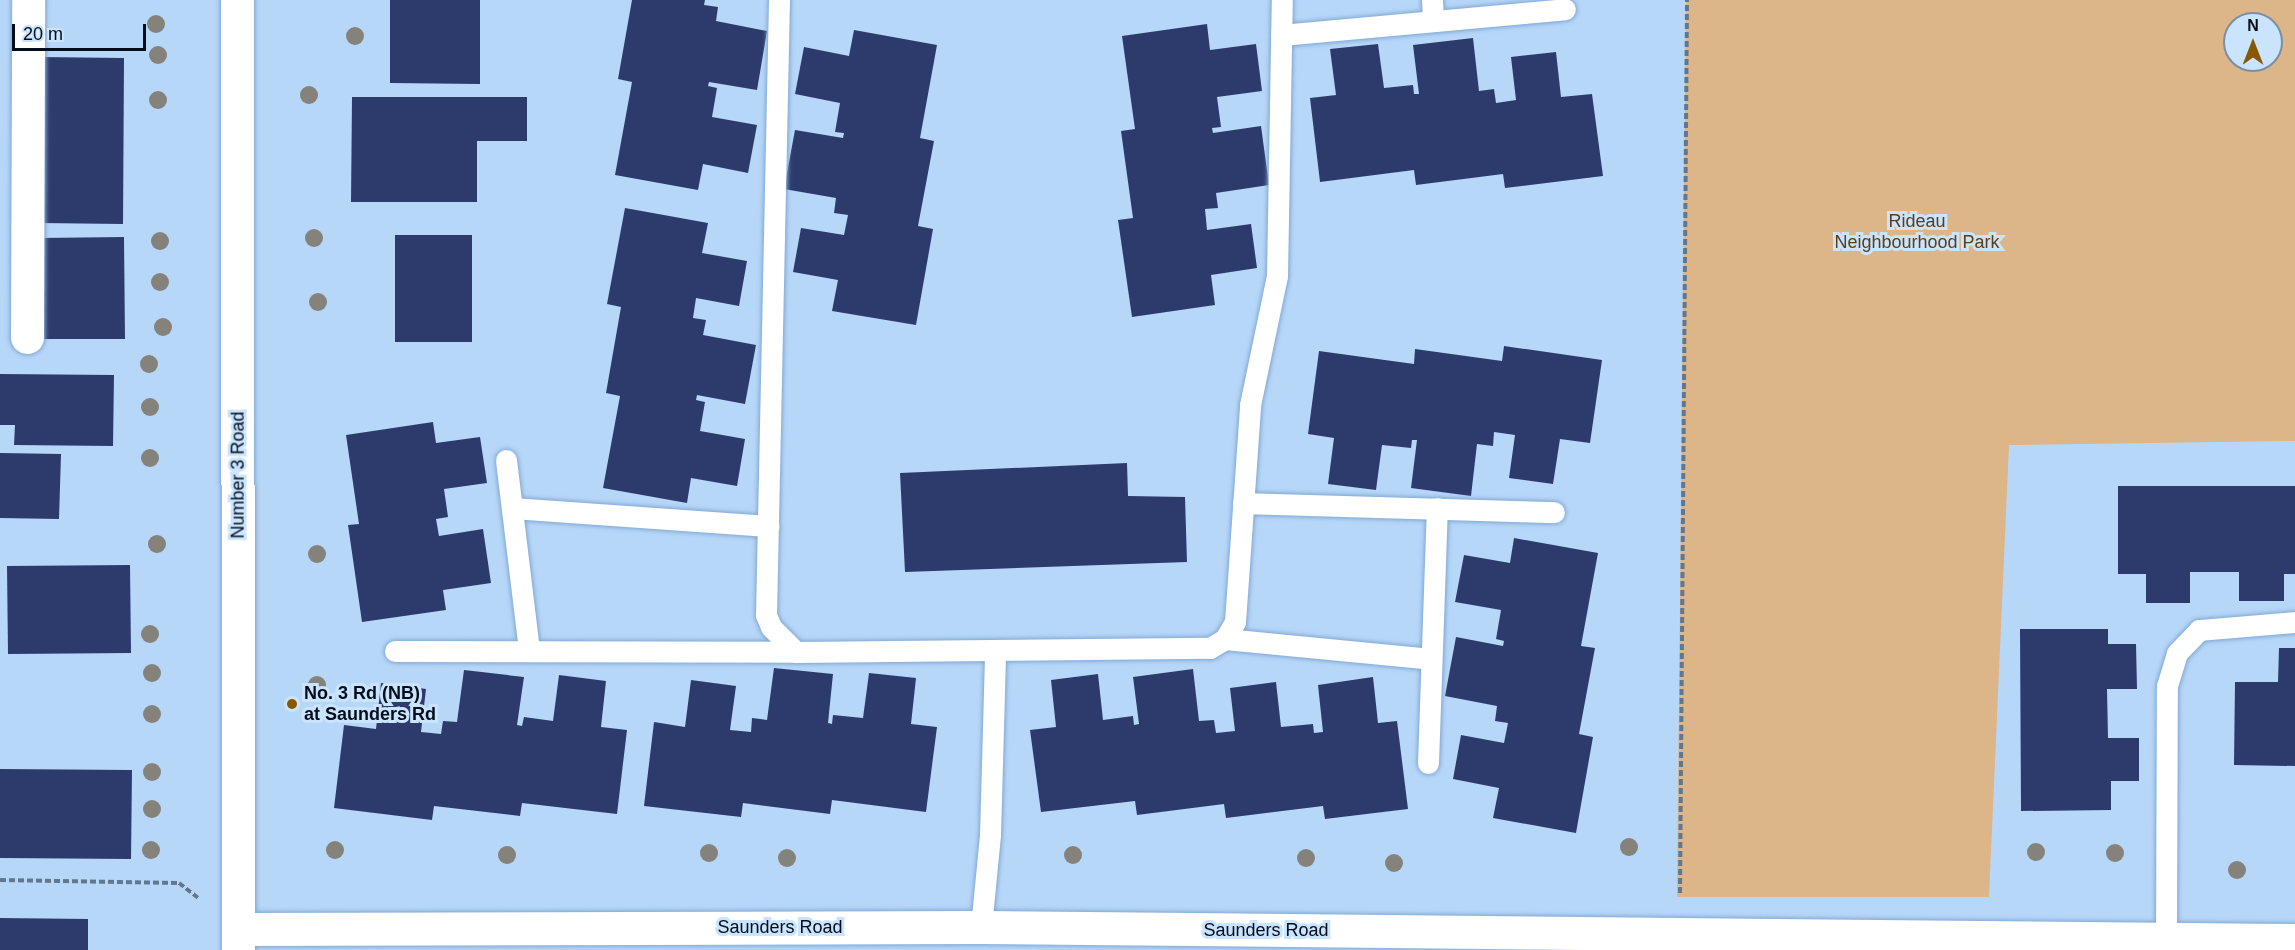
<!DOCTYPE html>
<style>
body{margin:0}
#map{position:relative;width:2295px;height:950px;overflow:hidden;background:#b7d7f9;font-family:Helvetica,sans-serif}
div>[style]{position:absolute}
.green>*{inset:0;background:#dcb588}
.building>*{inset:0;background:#2d3b6c}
.path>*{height:4px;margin-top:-2px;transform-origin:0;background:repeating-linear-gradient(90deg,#61778f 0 6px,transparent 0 9px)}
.roads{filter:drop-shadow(0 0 2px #82a9d2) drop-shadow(0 0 2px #82a9d2)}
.lane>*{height:21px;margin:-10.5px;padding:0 10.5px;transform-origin:10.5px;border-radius:10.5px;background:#fff}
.street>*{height:33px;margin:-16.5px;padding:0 16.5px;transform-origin:16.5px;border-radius:16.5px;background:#fff}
.secondary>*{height:33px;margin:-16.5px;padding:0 16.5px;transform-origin:16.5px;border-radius:16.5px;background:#fff}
.trees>*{width:18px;height:18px;margin:-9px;border-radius:50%;background:#85827b}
.dots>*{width:16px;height:16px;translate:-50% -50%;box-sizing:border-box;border:3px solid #cbe4fd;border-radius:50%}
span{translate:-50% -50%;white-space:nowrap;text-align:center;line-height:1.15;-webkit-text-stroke:6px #cbe4fd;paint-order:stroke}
.park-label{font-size:18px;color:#5c3d14}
.street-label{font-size:18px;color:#020d1b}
.poi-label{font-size:18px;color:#020d1b;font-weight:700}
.left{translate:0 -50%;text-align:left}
.north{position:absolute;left:2223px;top:12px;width:60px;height:60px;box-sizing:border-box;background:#cbe4fd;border:2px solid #7b8ea3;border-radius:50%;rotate:0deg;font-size:16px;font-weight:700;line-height:24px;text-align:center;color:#020d1b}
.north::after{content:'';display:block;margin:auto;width:21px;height:27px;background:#8a5701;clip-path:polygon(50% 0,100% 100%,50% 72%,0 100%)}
.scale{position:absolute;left:12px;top:24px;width:134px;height:27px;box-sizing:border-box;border:3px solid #020d1b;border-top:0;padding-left:8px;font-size:18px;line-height:21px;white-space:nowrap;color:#020d1b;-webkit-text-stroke:4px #cbe4fd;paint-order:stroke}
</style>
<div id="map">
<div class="green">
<i style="clip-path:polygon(evenodd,1686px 0,2295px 0,2295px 441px,2009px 445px,1989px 897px,1677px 897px,1686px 0,2235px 24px,2271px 24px,2271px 60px,2235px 60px,2235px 24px)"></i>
</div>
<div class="building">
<i style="clip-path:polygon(390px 0,480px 0,480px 84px,390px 83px)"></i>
<i style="clip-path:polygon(632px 0,705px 0,704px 5px,718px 7px,716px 21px,767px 31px,757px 90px,709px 82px,708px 86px,717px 88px,712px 117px,757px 125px,748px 173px,703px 164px,698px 190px,615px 175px,632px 82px,618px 79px)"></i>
<i style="clip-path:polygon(1207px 24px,1210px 50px,1256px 44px,1262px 91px,1217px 97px,1221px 127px,1212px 128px,1213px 133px,1261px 126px,1269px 185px,1216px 193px,1218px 208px,1205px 209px,1207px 230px,1251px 224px,1257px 268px,1211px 275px,1215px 305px,1132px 317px,1118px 220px,1133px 218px,1121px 131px,1135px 129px,1122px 36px)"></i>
<i style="clip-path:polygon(854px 30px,937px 45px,920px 138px,934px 141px,918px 226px,933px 229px,916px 325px,832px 311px,838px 280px,793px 272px,801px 228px,844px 235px,848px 215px,834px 213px,836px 198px,784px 189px,795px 130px,843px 138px,844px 133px,835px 132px,840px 103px,795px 94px,804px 47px,849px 56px)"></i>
<i style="clip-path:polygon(1473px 38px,1479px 91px,1494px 89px,1496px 103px,1516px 100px,1511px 57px,1556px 52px,1561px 97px,1592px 94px,1603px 176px,1505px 188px,1503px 174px,1416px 185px,1414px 170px,1320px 182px,1310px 98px,1336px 95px,1330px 49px,1378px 44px,1384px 88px,1413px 85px,1414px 94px,1419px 94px,1413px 45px)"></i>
<i style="clip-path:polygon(40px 57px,124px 58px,123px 224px,39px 223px)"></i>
<i style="clip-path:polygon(352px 97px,527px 97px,527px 141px,477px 141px,477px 202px,351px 202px)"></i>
<i style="clip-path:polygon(625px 208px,708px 223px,702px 253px,747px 261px,739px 306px,696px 298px,693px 318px,706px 320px,703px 335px,756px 345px,745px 404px,697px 395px,696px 400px,705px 402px,700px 431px,745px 439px,737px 486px,691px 478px,687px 503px,603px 488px,620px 396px,606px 393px,621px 307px,607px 304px)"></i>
<i style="clip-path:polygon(395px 235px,472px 235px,472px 342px,395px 342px)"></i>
<i style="clip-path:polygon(124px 237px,125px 339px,40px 339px,40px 238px)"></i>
<i style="clip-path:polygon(1504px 346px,1602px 360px,1590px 443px,1560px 439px,1553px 484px,1509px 478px,1515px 435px,1494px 432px,1493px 446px,1477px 444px,1471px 496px,1411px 488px,1417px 440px,1412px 440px,1411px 448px,1382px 445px,1376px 490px,1328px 484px,1334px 438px,1308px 434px,1319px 351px,1414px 364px,1415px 349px,1502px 361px)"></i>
<i style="clip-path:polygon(0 374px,114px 375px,113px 446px,14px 445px,15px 425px,0 425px)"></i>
<i style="clip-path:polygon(433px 422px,436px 443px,480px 437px,487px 483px,444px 489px,448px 517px,436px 519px,439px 536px,483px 529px,491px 583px,443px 590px,446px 610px,362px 622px,348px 525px,359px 524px,346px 435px)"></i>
<i style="clip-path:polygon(0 453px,61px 454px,59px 519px,0 518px)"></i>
<i style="clip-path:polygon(1127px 463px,1128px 496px,1185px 497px,1187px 562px,905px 572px,900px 473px)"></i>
<i style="clip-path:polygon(2118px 486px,2295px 486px,2295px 574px,2284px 574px,2284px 601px,2239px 601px,2239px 572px,2190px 572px,2190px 603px,2146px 603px,2146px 574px,2118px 574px)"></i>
<i style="clip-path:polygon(1514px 538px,1598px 553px,1581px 646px,1595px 648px,1579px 734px,1593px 737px,1576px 833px,1493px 818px,1499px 788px,1453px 779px,1461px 735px,1504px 743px,1508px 723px,1495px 721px,1497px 706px,1445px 696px,1456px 637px,1503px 646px,1504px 641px,1496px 639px,1501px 610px,1455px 602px,1464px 555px,1510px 563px)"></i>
<i style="clip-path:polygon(130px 565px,131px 653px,8px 654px,7px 566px)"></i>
<i style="clip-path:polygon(2020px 629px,2108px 629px,2108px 644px,2136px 644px,2137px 689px,2107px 689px,2108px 738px,2139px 738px,2139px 781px,2111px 781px,2111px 810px,2021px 811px)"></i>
<i style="clip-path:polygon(2279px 648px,2295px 648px,2295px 766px,2234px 765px,2235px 682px,2278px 682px)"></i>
<i style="clip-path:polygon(774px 668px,833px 674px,828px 723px,832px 724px,833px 715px,863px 718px,869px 673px,916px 678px,911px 724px,937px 727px,926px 812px,832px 800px,830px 814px,743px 803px,741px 817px,644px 806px,654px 722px,685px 727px,691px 680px,736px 686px,730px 730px,751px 732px,752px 718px,767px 720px)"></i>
<i style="clip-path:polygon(1193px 669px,1199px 721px,1214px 720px,1216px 733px,1235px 731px,1230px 688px,1276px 682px,1281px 727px,1313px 724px,1314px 733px,1323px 732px,1318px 685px,1373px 677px,1378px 723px,1397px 721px,1408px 809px,1325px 819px,1323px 806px,1226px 818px,1224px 804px,1137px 815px,1135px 801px,1041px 812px,1030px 730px,1056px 727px,1051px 680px,1098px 674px,1103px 720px,1133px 716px,1134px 725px,1139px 724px,1133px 677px)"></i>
<i style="clip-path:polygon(464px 670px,524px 677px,517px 725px,522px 726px,524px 717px,553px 721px,559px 675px,606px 681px,601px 727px,627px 730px,617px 814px,522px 803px,520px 816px,434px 806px,432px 820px,334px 808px,344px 725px,376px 729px,381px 683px,426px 689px,421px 732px,441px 734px,443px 721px,457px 722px)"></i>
<i style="clip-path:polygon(0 769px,132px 770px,131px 859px,0 858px)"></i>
<i style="clip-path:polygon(0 918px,88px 919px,88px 950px,0 950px)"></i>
</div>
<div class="path">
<i style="left:0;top:880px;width:179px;rotate:1deg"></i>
<i style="left:179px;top:883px;width:24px;rotate:38deg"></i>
<i style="left:1680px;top:893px;width:893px;rotate:-89.55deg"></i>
</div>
<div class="roads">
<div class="lane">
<i style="left:779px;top:0;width:615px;rotate:91.21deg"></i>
<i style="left:766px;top:615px;width:13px;rotate:67deg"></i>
<i style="left:771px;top:627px;width:35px;rotate:45deg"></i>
<i style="left:796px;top:652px;width:414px;rotate:-0.6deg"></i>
<i style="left:1210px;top:648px;width:17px;rotate:-31deg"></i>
<i style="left:1225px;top:639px;width:20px;rotate:-60deg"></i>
<i style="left:1235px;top:622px;width:218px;rotate:-86deg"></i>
<i style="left:1250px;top:405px;width:132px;rotate:-78.2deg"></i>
<i style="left:1277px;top:276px;width:276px;rotate:-89deg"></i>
<i style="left:1432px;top:0;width:21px;rotate:87deg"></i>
<i style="left:1281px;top:35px;width:285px;rotate:-5.2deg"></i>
<i style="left:506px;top:460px;width:192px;rotate:83.1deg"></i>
<i style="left:1243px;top:503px;width:311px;rotate:1.7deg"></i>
<i style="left:512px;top:508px;width:257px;rotate:4deg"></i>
<i style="left:1225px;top:639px;width:207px;rotate:5.5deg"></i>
<i style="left:395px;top:651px;width:401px;rotate:0.1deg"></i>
<i style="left:1428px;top:763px;width:255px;rotate:-88deg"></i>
<i style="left:981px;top:927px;width:92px;rotate:-84.4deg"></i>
<i style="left:990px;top:835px;width:184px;rotate:-88.4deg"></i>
<i style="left:2166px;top:938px;width:252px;rotate:-89.8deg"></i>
<i style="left:2167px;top:686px;width:34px;rotate:-73deg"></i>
<i style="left:2177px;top:653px;width:32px;rotate:-46deg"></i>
<i style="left:2199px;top:630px;width:96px;rotate:-4.8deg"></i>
</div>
<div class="street">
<i style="left:27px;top:337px;width:337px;rotate:-89.8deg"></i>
<i style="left:238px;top:929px;width:743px;rotate:-0.15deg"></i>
<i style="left:981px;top:927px;width:1314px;rotate:0.57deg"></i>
</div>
<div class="secondary">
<i style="left:237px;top:0;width:950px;rotate:89.94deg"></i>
</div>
</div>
<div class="trees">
<i style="left:156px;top:24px"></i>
<i style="left:355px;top:36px"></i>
<i style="left:158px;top:55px"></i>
<i style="left:309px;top:95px"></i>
<i style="left:158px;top:100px"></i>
<i style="left:314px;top:238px"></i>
<i style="left:160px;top:241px"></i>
<i style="left:160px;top:282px"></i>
<i style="left:318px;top:302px"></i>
<i style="left:163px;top:327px"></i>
<i style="left:149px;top:364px"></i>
<i style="left:150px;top:407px"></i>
<i style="left:150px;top:458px"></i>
<i style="left:157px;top:544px"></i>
<i style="left:317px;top:554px"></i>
<i style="left:150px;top:634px"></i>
<i style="left:152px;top:673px"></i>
<i style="left:317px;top:685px"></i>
<i style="left:152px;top:714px"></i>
<i style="left:152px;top:772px"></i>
<i style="left:152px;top:809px"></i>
<i style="left:1629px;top:847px"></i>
<i style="left:151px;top:850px"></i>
<i style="left:335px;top:850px"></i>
<i style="left:2036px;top:852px"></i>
<i style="left:709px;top:853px"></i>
<i style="left:2115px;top:853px"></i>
<i style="left:507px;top:855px"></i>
<i style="left:1073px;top:855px"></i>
<i style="left:787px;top:858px"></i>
<i style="left:1306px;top:858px"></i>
<i style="left:1394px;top:863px"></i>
<i style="left:2237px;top:870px"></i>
</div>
<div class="dots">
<i style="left:292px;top:704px;background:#8a5701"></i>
</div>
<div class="park-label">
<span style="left:1917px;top:232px">Rideau<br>Neighbourhood Park</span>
</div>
<div class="street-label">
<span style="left:238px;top:475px;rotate:-90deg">Number 3 Road</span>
<span style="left:780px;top:927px">Saunders Road</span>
<span style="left:1266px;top:930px">Saunders Road</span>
</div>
<div class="poi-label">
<span class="left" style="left:304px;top:704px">No. 3 Rd (NB)<br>at Saunders Rd</span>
</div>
<div class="north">N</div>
<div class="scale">20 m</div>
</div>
